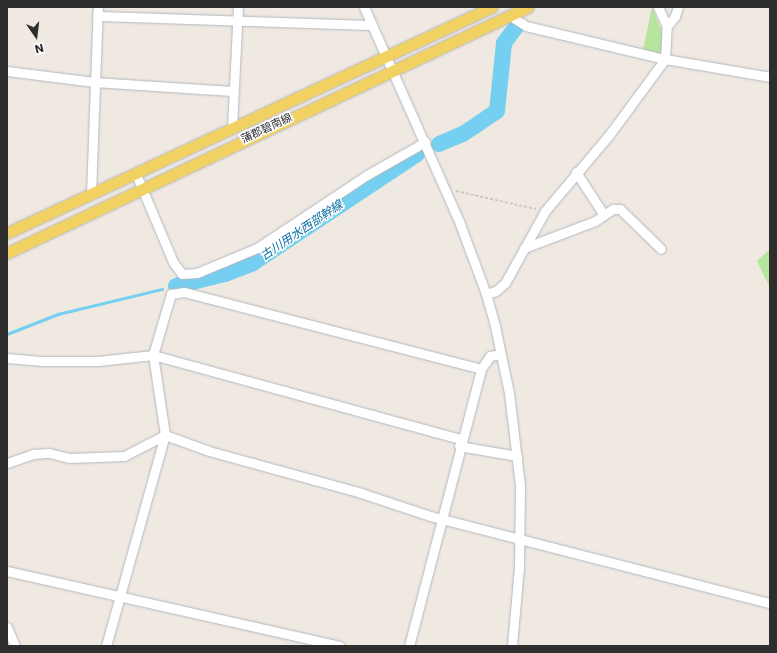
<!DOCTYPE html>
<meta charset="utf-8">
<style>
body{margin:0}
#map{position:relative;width:777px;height:653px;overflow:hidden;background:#efe9e1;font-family:"DejaVu Sans","Noto Sans JP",sans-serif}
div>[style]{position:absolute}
.green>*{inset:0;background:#b6e59e}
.stream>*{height:2.5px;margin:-1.25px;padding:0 1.25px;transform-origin:1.25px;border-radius:1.25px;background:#75cff0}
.river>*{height:16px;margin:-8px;padding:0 8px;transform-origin:8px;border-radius:8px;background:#75cff0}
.path>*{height:1.5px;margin-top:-0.75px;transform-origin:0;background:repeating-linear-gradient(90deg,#c9c9c9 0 3px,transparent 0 5px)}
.roads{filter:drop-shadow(0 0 1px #b4b7c1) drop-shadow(0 0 1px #b4b7c1)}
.minor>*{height:9px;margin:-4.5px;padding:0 4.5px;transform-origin:4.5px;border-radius:4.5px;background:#fff}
.major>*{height:11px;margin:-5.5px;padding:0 5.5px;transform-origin:5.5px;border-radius:5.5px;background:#f2d163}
span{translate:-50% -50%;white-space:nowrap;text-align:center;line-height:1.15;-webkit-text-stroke:3px #fff;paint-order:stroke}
.street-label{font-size:11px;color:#2e2e2e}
.water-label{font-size:12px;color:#0d6fa3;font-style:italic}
.frame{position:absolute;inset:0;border:8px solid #2e2e2e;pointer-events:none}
.north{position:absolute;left:16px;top:16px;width:40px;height:40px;-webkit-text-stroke:3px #fff;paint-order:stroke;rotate:166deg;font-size:11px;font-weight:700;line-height:16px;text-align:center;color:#2e2e2e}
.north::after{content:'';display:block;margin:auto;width:14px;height:18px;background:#2e2e2e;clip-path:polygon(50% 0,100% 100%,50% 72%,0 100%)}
</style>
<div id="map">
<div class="green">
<i style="clip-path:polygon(652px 7px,664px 38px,662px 55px,643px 50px)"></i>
<i style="clip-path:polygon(770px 249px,770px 288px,757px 261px)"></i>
</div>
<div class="stream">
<i style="left:7px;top:334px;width:55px;rotate:-21.4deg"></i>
<i style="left:58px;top:314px;width:107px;rotate:-13.5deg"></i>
</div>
<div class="river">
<i style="left:439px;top:144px;width:26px;rotate:-23deg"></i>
<i style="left:463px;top:134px;width:41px;rotate:-34.1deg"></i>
<i style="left:497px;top:111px;width:68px;rotate:-84.1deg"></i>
<i style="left:504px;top:43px;width:21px;rotate:-53deg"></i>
<i style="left:176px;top:286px;width:50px;rotate:-13.8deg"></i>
<i style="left:225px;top:274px;width:30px;rotate:-21deg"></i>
<i style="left:253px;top:263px;width:197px;rotate:-33.6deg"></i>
</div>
<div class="path">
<i style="left:456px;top:191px;width:82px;rotate:12.7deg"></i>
</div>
<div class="roads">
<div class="minor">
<i style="left:364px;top:7px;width:237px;rotate:66.1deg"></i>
<i style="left:460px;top:224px;width:75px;rotate:69.6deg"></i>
<i style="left:486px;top:294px;width:33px;rotate:74deg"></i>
<i style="left:495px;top:326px;width:68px;rotate:78.2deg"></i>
<i style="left:509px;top:393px;width:93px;rotate:83.2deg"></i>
<i style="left:520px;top:485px;width:82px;rotate:90.7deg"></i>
<i style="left:519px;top:567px;width:79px;rotate:95.1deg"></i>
<i style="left:658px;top:7px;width:21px;rotate:65deg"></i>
<i style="left:514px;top:15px;width:4px;rotate:76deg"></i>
<i style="left:515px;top:19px;width:13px;rotate:32deg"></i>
<i style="left:526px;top:26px;width:143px;rotate:13.4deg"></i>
<i style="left:665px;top:59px;width:107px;rotate:9.7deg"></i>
<i style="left:97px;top:16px;width:275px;rotate:1.9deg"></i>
<i style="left:7px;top:71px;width:88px;rotate:7.2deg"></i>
<i style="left:94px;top:82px;width:138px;rotate:3.7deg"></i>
<i style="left:232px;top:128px;width:121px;rotate:-87.2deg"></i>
<i style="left:576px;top:172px;width:51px;rotate:56.9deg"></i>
<i style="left:136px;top:174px;width:95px;rotate:67.2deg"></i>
<i style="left:173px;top:262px;width:15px;rotate:53deg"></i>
<i style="left:182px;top:274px;width:15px;rotate:-4deg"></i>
<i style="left:197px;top:273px;width:65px;rotate:-22.6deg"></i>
<i style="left:257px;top:248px;width:132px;rotate:-33.6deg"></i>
<i style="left:367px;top:175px;width:67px;rotate:-29.6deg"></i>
<i style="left:91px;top:194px;width:187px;rotate:-87.9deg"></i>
<i style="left:524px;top:248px;width:76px;rotate:-20.8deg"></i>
<i style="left:595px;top:221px;width:22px;rotate:-34deg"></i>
<i style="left:613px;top:209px;width:7px"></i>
<i style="left:620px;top:209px;width:57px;rotate:44.3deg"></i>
<i style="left:486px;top:294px;width:10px;rotate:-17deg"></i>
<i style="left:496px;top:291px;width:12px;rotate:-42deg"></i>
<i style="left:505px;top:283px;width:82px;rotate:-60.9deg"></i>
<i style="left:545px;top:211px;width:99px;rotate:-49.9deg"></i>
<i style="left:609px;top:135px;width:94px;rotate:-53.6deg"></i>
<i style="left:665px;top:59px;width:33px;rotate:-87deg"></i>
<i style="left:667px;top:26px;width:13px;rotate:-51deg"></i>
<i style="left:675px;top:16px;width:9px;rotate:-72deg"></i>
<i style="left:7px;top:358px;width:36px;rotate:5deg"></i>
<i style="left:43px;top:361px;width:55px"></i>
<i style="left:98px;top:361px;width:55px;rotate:-6.2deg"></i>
<i style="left:153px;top:355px;width:319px;rotate:15.3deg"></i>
<i style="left:165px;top:435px;width:47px;rotate:20deg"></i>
<i style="left:209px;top:451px;width:158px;rotate:15.4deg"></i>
<i style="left:361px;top:493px;width:73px;rotate:18.4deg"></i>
<i style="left:430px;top:516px;width:351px;rotate:14.4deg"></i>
<i style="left:459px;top:446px;width:59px;rotate:9.8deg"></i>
<i style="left:7px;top:463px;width:28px;rotate:-19deg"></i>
<i style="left:33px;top:454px;width:16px;rotate:-4deg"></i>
<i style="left:49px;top:453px;width:21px;rotate:14deg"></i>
<i style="left:69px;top:458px;width:55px;rotate:-2.1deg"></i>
<i style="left:124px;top:456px;width:46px;rotate:-27.1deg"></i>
<i style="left:7px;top:571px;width:341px;rotate:12.7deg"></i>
<i style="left:7px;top:627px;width:21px;rotate:67deg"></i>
<i style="left:106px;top:646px;width:219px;rotate:-74.4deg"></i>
<i style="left:165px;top:435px;width:81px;rotate:-98.5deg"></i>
<i style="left:153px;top:355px;width:64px;rotate:-73.6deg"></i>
<i style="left:171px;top:294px;width:13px;rotate:-9deg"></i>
<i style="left:184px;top:292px;width:307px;rotate:14.5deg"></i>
<i style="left:409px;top:646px;width:286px;rotate:-75.4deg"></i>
<i style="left:481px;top:369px;width:16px;rotate:-55deg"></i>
<i style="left:490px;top:356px;width:10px;rotate:-11deg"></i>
</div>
<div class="major">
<i style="left:7px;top:233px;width:535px;rotate:-24.98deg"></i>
<i style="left:7px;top:253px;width:576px;rotate:-25.28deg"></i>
</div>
</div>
<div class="street-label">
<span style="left:267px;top:129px;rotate:-25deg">蒲郡碧南線</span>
</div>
<div class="water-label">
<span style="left:302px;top:231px;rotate:-34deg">古川用水西部幹線</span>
</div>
<div class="frame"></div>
<div class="north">N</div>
</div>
